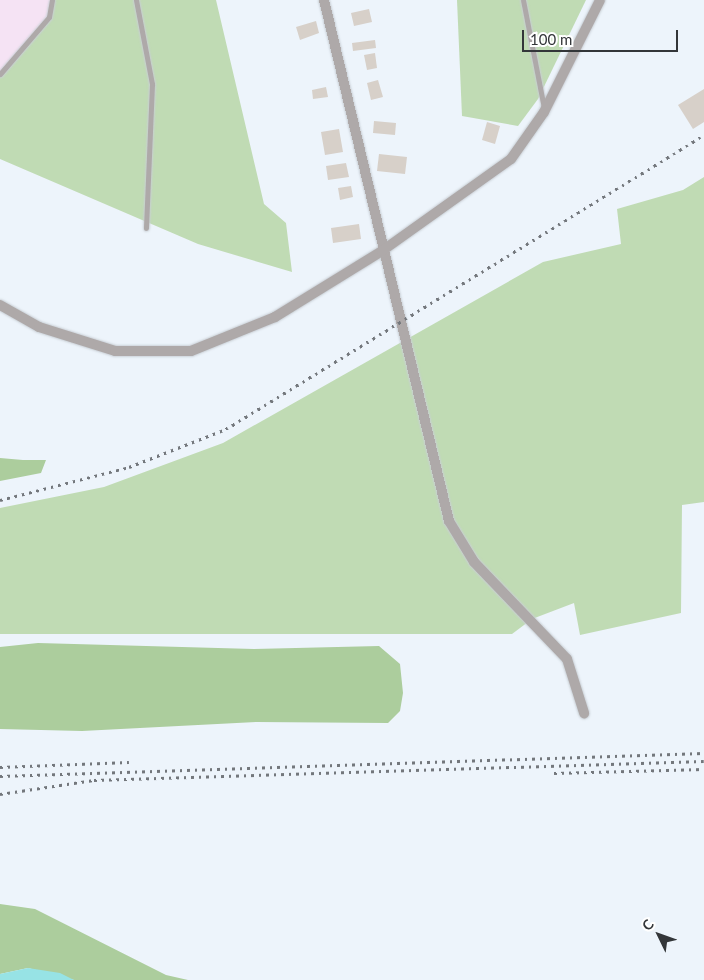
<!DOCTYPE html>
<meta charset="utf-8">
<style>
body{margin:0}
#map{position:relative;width:704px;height:980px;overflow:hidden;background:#edf4fb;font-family:Lato,sans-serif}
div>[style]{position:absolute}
.industrial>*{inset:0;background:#f5e3f4}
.green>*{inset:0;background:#c0dbb4}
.forest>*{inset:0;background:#accd9d}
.water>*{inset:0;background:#97e3e5}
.building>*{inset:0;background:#d7d0c9}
.roads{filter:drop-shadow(0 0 1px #c8ced4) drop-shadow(0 0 1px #c8ced4)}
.service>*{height:5px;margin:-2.5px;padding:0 2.5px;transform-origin:2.5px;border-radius:2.5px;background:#aea9a9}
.minor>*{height:10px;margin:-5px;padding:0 5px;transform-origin:5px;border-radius:5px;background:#aea9a9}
.rail>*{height:3px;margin-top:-1.5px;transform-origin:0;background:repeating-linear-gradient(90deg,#73777c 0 2.5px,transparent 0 7.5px)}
span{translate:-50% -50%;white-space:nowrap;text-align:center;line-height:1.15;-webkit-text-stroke:5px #fff;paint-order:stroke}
.north{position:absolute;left:634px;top:910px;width:50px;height:50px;-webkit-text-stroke:4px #fff;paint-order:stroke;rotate:312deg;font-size:14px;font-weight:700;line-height:20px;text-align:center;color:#333639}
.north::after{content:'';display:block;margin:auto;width:18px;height:22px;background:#333639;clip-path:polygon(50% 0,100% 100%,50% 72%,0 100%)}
.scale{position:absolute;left:522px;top:30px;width:156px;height:22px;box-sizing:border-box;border:2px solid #333639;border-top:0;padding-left:6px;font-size:15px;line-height:18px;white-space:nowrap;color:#333639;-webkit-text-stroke:4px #fff;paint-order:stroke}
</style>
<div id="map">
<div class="industrial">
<i style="clip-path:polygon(0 0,52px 0,49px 17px,0 74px)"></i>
</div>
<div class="green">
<i style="clip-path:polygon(52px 0,216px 0,264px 204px,286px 223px,292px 272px,198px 244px,0 159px,0 74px,49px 17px)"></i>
<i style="clip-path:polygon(457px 0,586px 0,538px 99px,518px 126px,462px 116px)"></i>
<i style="clip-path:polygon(704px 177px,704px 502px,682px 505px,681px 613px,580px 635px,574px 603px,532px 619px,512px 634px,0 634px,0 508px,104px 487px,223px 443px,543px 262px,621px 244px,617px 209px,683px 190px)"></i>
</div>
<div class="forest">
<i style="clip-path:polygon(0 458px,23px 460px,46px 460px,41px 473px,0 481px)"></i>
<i style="clip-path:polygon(38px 643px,254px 649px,379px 646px,400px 664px,403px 693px,400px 711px,388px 723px,256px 722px,82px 731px,0 729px,0 647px)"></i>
<i style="clip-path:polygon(0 904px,35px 909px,166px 975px,188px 980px,74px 980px,28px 968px,0 974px)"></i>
</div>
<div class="water">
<i style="clip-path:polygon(28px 968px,60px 973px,74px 980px,0 980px,0 974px)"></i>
</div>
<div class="building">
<i style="clip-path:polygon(369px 9px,372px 22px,354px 26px,351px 13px)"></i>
<i style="clip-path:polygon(316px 21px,319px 33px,300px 40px,296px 27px)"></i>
<i style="clip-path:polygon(375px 40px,376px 48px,353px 51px,352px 43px)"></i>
<i style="clip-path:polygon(375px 53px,377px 68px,367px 70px,364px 55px)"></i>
<i style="clip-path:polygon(378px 80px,383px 97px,371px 100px,367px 83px)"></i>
<i style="clip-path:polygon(326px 87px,328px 97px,313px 99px,312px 90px)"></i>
<i style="clip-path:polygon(704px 89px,704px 122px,693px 129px,678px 105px)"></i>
<i style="clip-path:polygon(374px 121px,396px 123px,395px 135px,373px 133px)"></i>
<i style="clip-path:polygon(487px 122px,500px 126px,495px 144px,482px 140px)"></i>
<i style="clip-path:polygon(339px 129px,343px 152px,325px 155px,321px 132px)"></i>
<i style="clip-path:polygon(379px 154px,407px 157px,405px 174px,377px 171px)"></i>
<i style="clip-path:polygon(346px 163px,349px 177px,328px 180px,326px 166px)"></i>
<i style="clip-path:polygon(351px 186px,353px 197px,340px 200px,338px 188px)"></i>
<i style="clip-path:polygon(359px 224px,361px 239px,333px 243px,331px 228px)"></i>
</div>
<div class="roads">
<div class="service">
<i style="left:136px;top:0;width:86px;rotate:79.2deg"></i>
<i style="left:152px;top:84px;width:144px;rotate:92.4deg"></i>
<i style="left:523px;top:0;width:110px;rotate:79deg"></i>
<i style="left:0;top:74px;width:75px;rotate:-49.3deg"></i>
<i style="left:49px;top:17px;width:17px;rotate:-80deg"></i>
</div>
<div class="minor">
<i style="left:324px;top:0;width:536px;rotate:76.51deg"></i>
<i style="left:449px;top:521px;width:48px;rotate:58.6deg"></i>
<i style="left:474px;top:562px;width:134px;rotate:46.2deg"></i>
<i style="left:567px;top:659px;width:57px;rotate:72.5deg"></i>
<i style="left:0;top:305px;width:45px;rotate:29.4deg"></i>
<i style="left:39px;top:327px;width:80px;rotate:17.5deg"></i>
<i style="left:115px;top:351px;width:76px"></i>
<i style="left:191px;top:351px;width:91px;rotate:-22deg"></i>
<i style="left:275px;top:317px;width:126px;rotate:-31.7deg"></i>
<i style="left:382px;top:251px;width:158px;rotate:-35.5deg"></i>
<i style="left:511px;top:159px;width:57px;rotate:-54.9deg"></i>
<i style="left:544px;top:112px;width:125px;rotate:-63.4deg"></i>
</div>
</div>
<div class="rail">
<i style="left:0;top:500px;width:133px;rotate:-14.3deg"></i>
<i style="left:129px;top:467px;width:104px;rotate:-21.4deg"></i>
<i style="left:226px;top:429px;width:561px;rotate:-31.59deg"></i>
<i style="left:0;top:767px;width:129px;rotate:-2.2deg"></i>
<i style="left:554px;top:773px;width:150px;rotate:-1.5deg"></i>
<i style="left:0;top:776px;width:704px;rotate:-1.87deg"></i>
<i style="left:0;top:794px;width:95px;rotate:-8.5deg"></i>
<i style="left:94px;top:780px;width:610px;rotate:-1.78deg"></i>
</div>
<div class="north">С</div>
<div class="scale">100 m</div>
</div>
